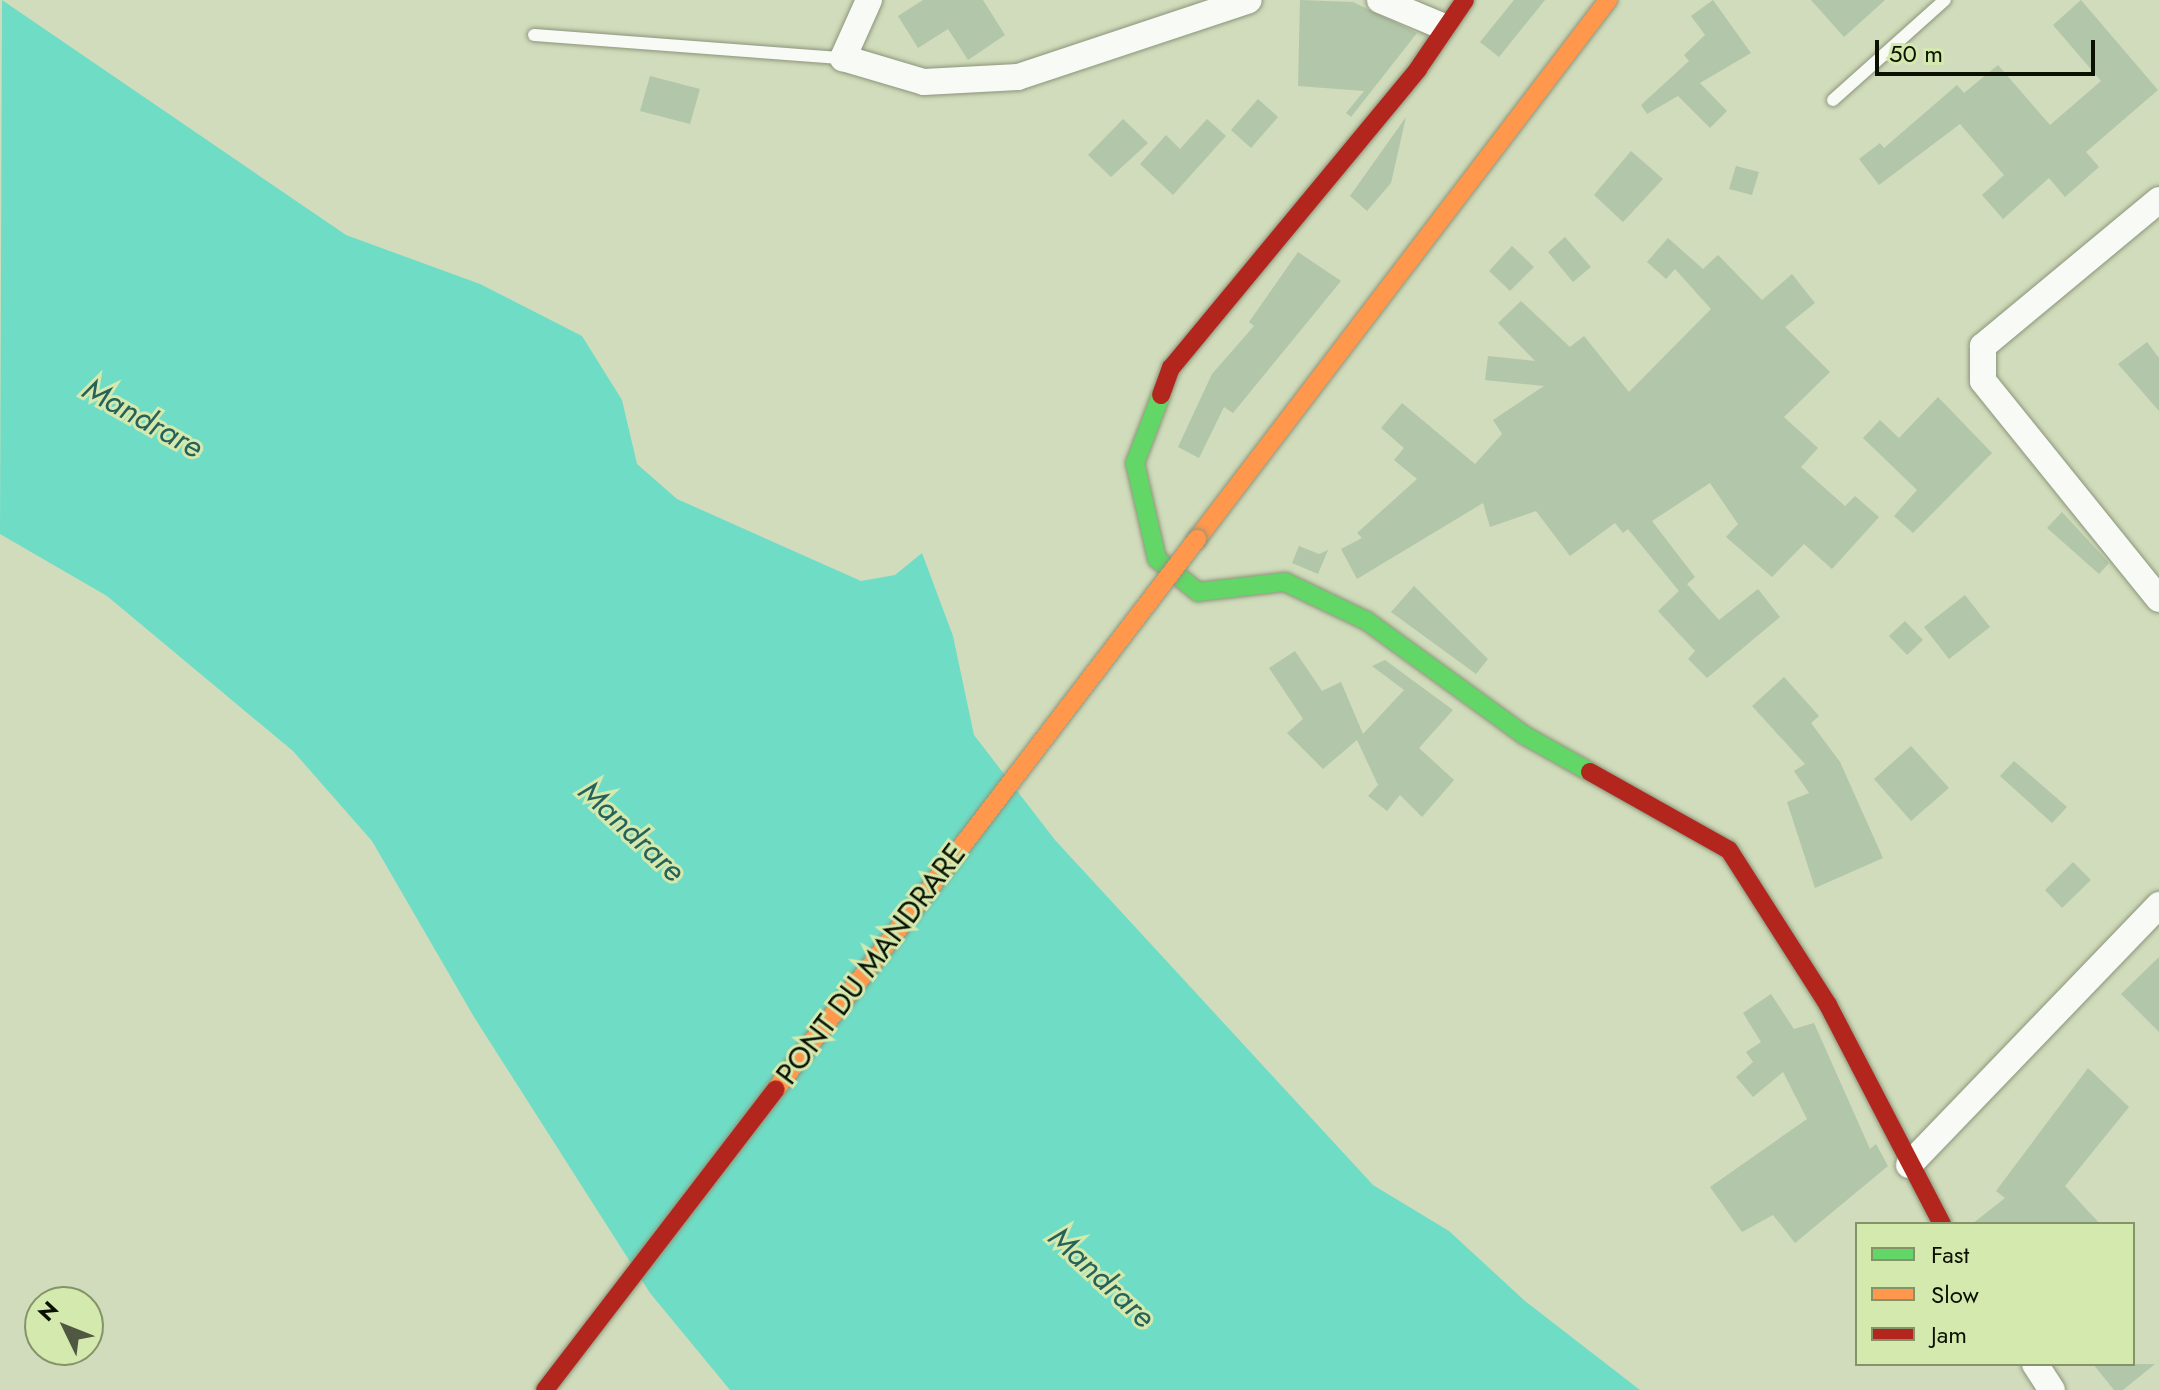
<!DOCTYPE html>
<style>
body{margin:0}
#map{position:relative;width:2159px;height:1390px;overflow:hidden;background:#d0dcbb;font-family:Jost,sans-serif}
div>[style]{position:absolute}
.water>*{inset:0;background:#6fddc6}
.building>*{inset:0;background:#b2c6a9}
.roads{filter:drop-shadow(0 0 2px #8c947b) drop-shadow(0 0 2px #8c947b)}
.lane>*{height:12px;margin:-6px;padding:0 6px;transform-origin:6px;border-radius:6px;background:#f8faf5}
.street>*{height:26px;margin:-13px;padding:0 13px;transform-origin:13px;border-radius:13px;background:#f8faf5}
.fast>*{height:18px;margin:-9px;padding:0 9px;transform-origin:9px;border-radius:9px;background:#63d668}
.slow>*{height:18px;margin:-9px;padding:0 9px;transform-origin:9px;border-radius:9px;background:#ff974d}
.jam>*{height:18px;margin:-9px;padding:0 9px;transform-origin:9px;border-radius:9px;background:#b3261e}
.bridges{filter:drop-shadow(0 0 2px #8c947b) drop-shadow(0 0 2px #8c947b)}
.slow-bridge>*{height:18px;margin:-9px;padding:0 9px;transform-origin:9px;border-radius:9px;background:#ff974d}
.jam-bridge>*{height:18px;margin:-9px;padding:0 9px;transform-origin:9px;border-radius:9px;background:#b3261e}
span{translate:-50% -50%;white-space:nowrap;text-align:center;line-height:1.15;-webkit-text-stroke:6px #d4e9ae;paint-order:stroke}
.street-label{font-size:30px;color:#0b1100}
.water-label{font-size:32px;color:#27625a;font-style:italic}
.legend{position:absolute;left:1855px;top:1222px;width:280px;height:144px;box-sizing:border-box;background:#d4e9ae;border:2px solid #849368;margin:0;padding:10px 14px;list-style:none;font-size:24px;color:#0b1100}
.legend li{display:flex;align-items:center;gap:16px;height:40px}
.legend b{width:40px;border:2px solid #849368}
.north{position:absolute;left:24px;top:1286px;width:80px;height:80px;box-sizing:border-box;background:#d4e9ae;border:2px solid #849368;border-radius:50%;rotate:313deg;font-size:22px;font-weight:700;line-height:32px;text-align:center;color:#0b1100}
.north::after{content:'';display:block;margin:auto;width:28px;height:36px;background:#505841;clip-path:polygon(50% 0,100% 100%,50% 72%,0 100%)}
.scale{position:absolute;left:1875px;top:40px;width:220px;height:36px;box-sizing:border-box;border:4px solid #0b1100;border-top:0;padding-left:10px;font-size:24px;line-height:28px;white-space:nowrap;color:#0b1100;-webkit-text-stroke:6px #d4e9ae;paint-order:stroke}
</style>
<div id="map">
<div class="water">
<i style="clip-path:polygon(2px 0,346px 235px,480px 284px,582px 336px,622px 400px,637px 464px,677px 499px,861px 581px,895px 575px,922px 553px,953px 636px,974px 735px,1055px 840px,1373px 1185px,1449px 1231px,1525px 1301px,1640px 1390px,730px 1390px,650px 1293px,474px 1017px,372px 841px,293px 751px,107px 596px,0 534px)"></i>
</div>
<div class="building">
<i style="clip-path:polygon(923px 0,983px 0,1005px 35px,968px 60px,948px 29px,918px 48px,898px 16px)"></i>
<i style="clip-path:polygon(1300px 0,1353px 2px,1417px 33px,1351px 117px,1346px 113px,1364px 91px,1298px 86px)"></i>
<i style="clip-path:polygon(1514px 0,1545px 0,1499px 57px,1480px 42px)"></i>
<i style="clip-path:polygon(1713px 0,1751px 53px,1700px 83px,1727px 111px,1710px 128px,1678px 96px,1647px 114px,1641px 105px,1689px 61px,1684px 55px,1705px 35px,1691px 16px)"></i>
<i style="clip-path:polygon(1811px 0,1885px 0,1844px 37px)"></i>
<i style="clip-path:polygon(2081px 0,2158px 90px,2086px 152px,2099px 167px,2065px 197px,2049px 178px,2003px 219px,1982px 195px,2004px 175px,1960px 124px,1879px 185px,1859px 159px,1880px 143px,1884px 148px,1957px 85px,1964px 93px,1998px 65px,2050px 125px,2101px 81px,2053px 25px)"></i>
<i style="clip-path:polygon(650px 76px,700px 89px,690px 124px,640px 111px)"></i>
<i style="clip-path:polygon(1258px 99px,1278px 117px,1251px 148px,1231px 130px)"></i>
<i style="clip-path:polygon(1406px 117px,1391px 183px,1367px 211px,1350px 196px)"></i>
<i style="clip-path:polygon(1123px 119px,1148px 143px,1111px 177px,1088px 155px)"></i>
<i style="clip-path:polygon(1207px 119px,1226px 136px,1173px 195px,1140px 164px,1166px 135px,1180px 149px)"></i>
<i style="clip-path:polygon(1631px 151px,1663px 179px,1623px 222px,1594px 195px)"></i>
<i style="clip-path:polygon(1736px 166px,1759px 172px,1752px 195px,1729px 189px)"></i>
<i style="clip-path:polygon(1565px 237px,1591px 267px,1573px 282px,1548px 252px)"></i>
<i style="clip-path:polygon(1668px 238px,1703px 269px,1718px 255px,1762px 300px,1792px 274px,1815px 303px,1785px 327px,1830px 372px,1784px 417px,1818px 448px,1801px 467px,1845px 506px,1855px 496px,1879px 517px,1832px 569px,1804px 544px,1772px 577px,1726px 537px,1738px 524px,1710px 483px,1652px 521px,1695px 577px,1687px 584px,1719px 620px,1758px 589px,1780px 617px,1707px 678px,1688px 659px,1695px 651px,1658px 611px,1679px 591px,1628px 529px,1623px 533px,1615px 523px,1570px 556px,1536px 511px,1490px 527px,1483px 503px,1357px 579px,1341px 549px,1362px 538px,1357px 533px,1417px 479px,1394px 460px,1404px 448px,1381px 428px,1402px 403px,1475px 464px,1502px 434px,1493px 420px,1544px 386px,1485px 380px,1488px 356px,1535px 361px,1498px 323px,1521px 301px,1570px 347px,1584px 336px,1629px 392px,1711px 309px,1675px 269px,1666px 279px,1647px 262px)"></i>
<i style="clip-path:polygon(1512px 246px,1534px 267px,1510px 291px,1489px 271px)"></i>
<i style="clip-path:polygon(1298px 252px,1341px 281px,1233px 413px,1224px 407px,1199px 458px,1178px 447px,1212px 374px,1254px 326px,1249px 322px)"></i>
<i style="clip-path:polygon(2147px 342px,2159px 358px,2159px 411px,2118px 364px)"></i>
<i style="clip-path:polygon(1938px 397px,1992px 453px,1913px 533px,1894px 516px,1917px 490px,1863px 438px,1880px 420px,1899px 438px)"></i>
<i style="clip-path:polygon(2062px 512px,2109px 563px,2099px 574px,2047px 528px)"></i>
<i style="clip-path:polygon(1299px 546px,1319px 554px,1328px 550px,1318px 574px,1292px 563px)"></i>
<i style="clip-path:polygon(1414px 586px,1488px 659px,1476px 674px,1391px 612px)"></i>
<i style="clip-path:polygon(1965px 595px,1990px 627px,1949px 659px,1924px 627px)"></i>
<i style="clip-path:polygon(1905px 621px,1923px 640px,1907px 655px,1889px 636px)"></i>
<i style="clip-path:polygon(1295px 651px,1322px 691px,1341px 682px,1363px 734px,1404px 690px,1372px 666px,1385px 660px,1453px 710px,1419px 748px,1454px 780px,1422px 817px,1400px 795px,1387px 811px,1368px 796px,1378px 785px,1357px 740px,1323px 769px,1287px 733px,1303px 719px,1269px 668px)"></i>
<i style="clip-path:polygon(1784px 677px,1819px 716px,1811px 723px,1840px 762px,1883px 858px,1815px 888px,1787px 802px,1809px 793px,1794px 771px,1805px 764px,1752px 706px)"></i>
<i style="clip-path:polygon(1911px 746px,1949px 788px,1911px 821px,1874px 779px)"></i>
<i style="clip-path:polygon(2014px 761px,2067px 807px,2052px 823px,2000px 776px)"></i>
<i style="clip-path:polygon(2073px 862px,2091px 880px,2062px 908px,2045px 890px)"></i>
<i style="clip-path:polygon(2159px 957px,2159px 1032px,2121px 994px)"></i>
<i style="clip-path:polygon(1771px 994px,1794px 1029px,1814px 1023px,1870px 1149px,1876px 1144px,1888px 1166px,1795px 1243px,1773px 1215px,1742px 1232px,1710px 1187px,1807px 1119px,1783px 1072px,1753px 1097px,1736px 1077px,1753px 1062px,1746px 1052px,1761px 1042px,1743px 1013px)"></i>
<i style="clip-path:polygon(2088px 1068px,2129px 1107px,2065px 1186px,2100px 1224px,1972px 1224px,2005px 1198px,1996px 1191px)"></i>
<i style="clip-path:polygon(2093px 1364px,2155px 1364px,2123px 1390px,2114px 1390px)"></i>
</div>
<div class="roads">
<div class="lane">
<i style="left:534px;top:35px;width:310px;rotate:4.3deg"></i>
<i style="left:1833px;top:100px;width:150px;rotate:-41.8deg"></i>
</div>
<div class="street">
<i style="left:869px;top:0;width:64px;rotate:114.1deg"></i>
<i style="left:843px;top:58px;width:84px;rotate:16.5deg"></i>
<i style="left:924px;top:82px;width:94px;rotate:-3deg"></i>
<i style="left:1018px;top:77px;width:243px;rotate:-18.4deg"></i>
<i style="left:1380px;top:0;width:67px;rotate:22.8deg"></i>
<i style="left:2159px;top:200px;width:229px;rotate:140.3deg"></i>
<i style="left:1983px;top:346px;width:35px;rotate:90deg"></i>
<i style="left:1983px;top:381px;width:280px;rotate:51.1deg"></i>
<i style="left:1909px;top:1165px;width:361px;rotate:-46.1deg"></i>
<i style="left:2035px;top:1364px;width:31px;rotate:57deg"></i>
</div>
<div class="fast">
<i style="left:1161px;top:395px;width:73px;rotate:110.9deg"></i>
<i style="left:1135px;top:463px;width:98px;rotate:77.1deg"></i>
<i style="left:1157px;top:559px;width:53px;rotate:38.8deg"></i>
<i style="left:1198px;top:592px;width:88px;rotate:-6.6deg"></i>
<i style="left:1285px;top:582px;width:91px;rotate:25.4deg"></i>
<i style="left:1367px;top:621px;width:194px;rotate:36deg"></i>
<i style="left:1524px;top:735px;width:76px;rotate:29.3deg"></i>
</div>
<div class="slow">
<i style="left:1197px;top:539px;width:678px;rotate:-52.67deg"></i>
</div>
<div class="jam">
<i style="left:1161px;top:395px;width:29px;rotate:-70deg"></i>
<i style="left:1171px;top:368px;width:388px;rotate:-50.4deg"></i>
<i style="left:1418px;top:69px;width:83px;rotate:-55.7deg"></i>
<i style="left:1590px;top:772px;width:159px;rotate:29.3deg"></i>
<i style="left:1729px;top:850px;width:184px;rotate:57.4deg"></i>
<i style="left:1828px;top:1005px;width:247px;rotate:62.5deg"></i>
</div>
</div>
<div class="bridges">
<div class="slow-bridge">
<i style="left:776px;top:1089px;width:693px;rotate:-52.57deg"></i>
</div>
<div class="jam-bridge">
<i style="left:545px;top:1390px;width:379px;rotate:-52.5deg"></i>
</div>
</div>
<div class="street-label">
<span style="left:871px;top:964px;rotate:-53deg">PONT DU MANDRARE</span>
</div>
<div class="water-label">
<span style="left:143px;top:418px;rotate:29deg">Mandrare</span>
<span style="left:632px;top:831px;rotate:43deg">Mandrare</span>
<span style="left:1102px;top:1277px;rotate:43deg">Mandrare</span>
</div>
<ul class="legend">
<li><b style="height:10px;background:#63d668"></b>Fast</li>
<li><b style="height:10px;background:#ff974d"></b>Slow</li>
<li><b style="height:10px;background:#b3261e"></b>Jam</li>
</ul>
<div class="north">N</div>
<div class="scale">50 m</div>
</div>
